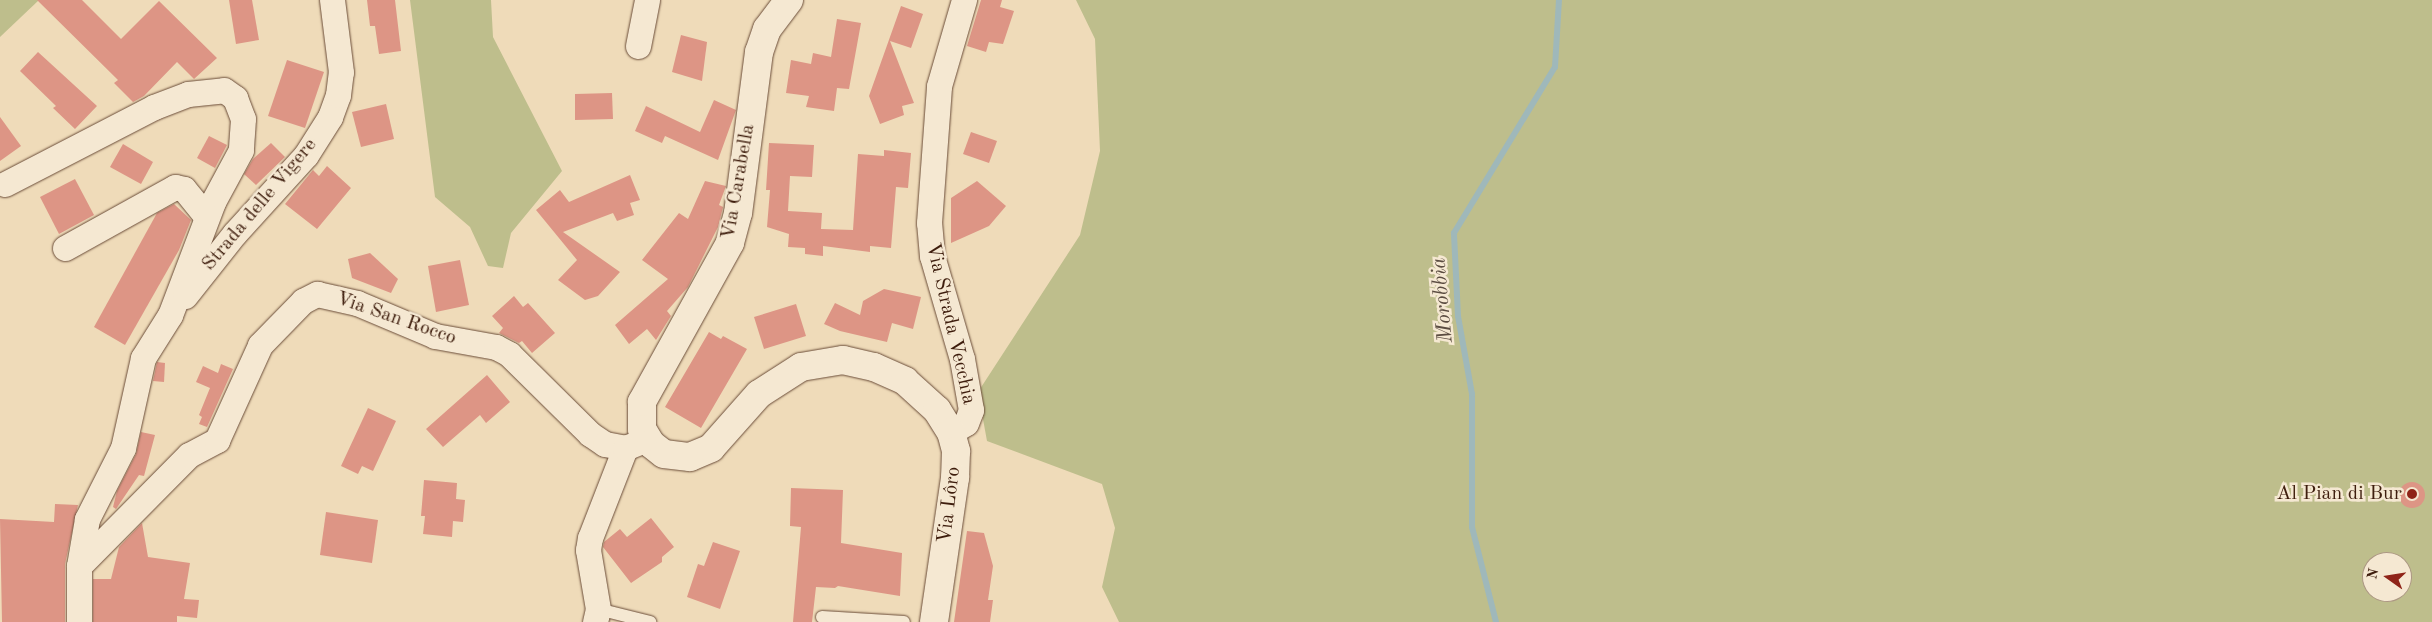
<!DOCTYPE html>
<meta charset="utf-8">
<style>
body{margin:0}
#map{position:relative;width:2432px;height:622px;overflow:hidden;background:#efdbb9;font-family:"Old Standard TT",serif}
div>[style]{position:absolute}
.green>*{inset:0;background:#bebe8c}
.stream>*{height:6px;margin:-3px;padding:0 3px;transform-origin:3px;border-radius:3px;background:#9fb8ba}
.building>*{inset:0;background:#dd9585}
.round{border-radius:50%}
.roads{filter:drop-shadow(0 0 1px #6a4c38) drop-shadow(0 0 1px #6a4c38)}
.lane>*{height:12px;margin:-6px;padding:0 6px;transform-origin:6px;border-radius:6px;background:#f5e8d2}
.street>*{height:25px;margin:-12.5px;padding:0 12.5px;transform-origin:12.5px;border-radius:12.5px;background:#f5e8d2}
.secondary>*{height:28px;margin:-14px;padding:0 14px;transform-origin:14px;border-radius:14px;background:#f5e8d2}
.dots>*{width:14px;height:14px;translate:-50% -50%;box-sizing:border-box;border:2px solid #f5e8d2;border-radius:50%}
span{translate:-50% -50%;white-space:nowrap;text-align:center;line-height:1.15;-webkit-text-stroke:5px #f5e8d2;paint-order:stroke}
.street-label{font-size:20px;color:#3e1d0d}
.poi-label{font-size:20px;color:#3e1d0d}
.right{translate:-100% -50%;text-align:right}
.water-label{font-size:21px;color:#5b4c41;font-style:italic}
.north{position:absolute;left:2362px;top:552px;width:50px;height:50px;box-sizing:border-box;background:#f5e8d2;border:1px solid #ac9783;border-radius:50%;rotate:283deg;font-size:14px;font-weight:700;line-height:20px;text-align:center;color:#3e1d0d}
.north::after{content:'';display:block;margin:auto;width:18px;height:22px;background:#8f2418;clip-path:polygon(50% 0,100% 100%,50% 72%,0 100%)}
</style>
<div id="map">
<div class="green">
<i style="clip-path:polygon(0 0,39px 0,0 37px)"></i>
<i style="clip-path:polygon(410px 0,491px 0,493px 37px,562px 171px,511px 233px,503px 268px,488px 266px,470px 227px,435px 197px)"></i>
<i style="clip-path:polygon(evenodd,1076px 0,2432px 0,2432px 622px,1119px 622px,1102px 587px,1115px 528px,1102px 484px,987px 441px,978px 392px,1080px 235px,1100px 151px,1095px 39px,1076px 0,2372px 562px,2402px 562px,2402px 592px,2372px 592px,2372px 562px)"></i>
</div>
<div class="stream">
<i style="left:1496px;top:622px;width:98px;rotate:-104.2deg"></i>
<i style="left:1472px;top:527px;width:133px;rotate:-90deg"></i>
<i style="left:1472px;top:394px;width:79px;rotate:-100.2deg"></i>
<i style="left:1458px;top:316px;width:83px;rotate:-92.8deg"></i>
<i style="left:1454px;top:233px;width:194px;rotate:-58.7deg"></i>
<i style="left:1555px;top:67px;width:67px;rotate:-86.6deg"></i>
</div>
<div class="building">
<i style="clip-path:polygon(37px 0,82px 0,121px 39px,159px 1px,217px 58px,194px 79px,177px 62px,144px 96px,133px 102px,114px 83px,118px 80px)"></i>
<i style="clip-path:polygon(229px 0,252px 0,259px 40px,236px 44px)"></i>
<i style="clip-path:polygon(367px 0,395px 0,401px 51px,379px 54px,375px 26px,370px 26px)"></i>
<i style="clip-path:polygon(981px 0,1002px 0,1000px 7px,1014px 11px,1003px 44px,989px 42px,986px 52px,967px 46px)"></i>
<i style="clip-path:polygon(901px 6px,923px 14px,911px 48px,890px 41px,914px 103px,902px 106px,904px 115px,880px 124px,869px 96px)"></i>
<i style="clip-path:polygon(837px 19px,861px 23px,849px 89px,837px 88px,834px 111px,806px 107px,809px 96px,786px 93px,791px 60px,811px 64px,813px 53px,831px 57px)"></i>
<i style="clip-path:polygon(681px 35px,707px 42px,702px 81px,672px 72px)"></i>
<i style="clip-path:polygon(38px 52px,97px 106px,75px 129px,53px 108px,56px 106px,20px 71px)"></i>
<i style="clip-path:polygon(287px 60px,324px 72px,305px 128px,268px 116px)"></i>
<i style="clip-path:polygon(612px 93px,613px 119px,575px 120px,575px 94px)"></i>
<i style="clip-path:polygon(714px 100px,736px 110px,718px 160px,665px 136px,662px 143px,635px 131px,646px 106px,700px 132px)"></i>
<i style="clip-path:polygon(386px 104px,394px 139px,361px 147px,352px 112px)"></i>
<i style="clip-path:polygon(0 117px,21px 146px,0 161px)"></i>
<i style="clip-path:polygon(971px 132px,997px 141px,989px 163px,963px 154px)"></i>
<i style="clip-path:polygon(209px 136px,227px 145px,215px 168px,197px 158px)"></i>
<i style="clip-path:polygon(271px 143px,285px 157px,256px 185px,244px 174px,253px 159px)"></i>
<i style="clip-path:polygon(769px 143px,814px 145px,812px 177px,790px 176px,788px 211px,822px 213px,821px 229px,853px 230px,858px 154px,884px 156px,884px 150px,911px 153px,908px 188px,896px 187px,891px 248px,870px 246px,870px 252px,823px 246px,823px 256px,805px 254px,805px 248px,788px 247px,789px 234px,767px 227px,770px 190px,766px 190px)"></i>
<i style="clip-path:polygon(123px 144px,153px 162px,141px 184px,110px 167px)"></i>
<i style="clip-path:polygon(327px 166px,351px 188px,317px 229px,285px 204px,313px 170px,319px 176px)"></i>
<i style="clip-path:polygon(630px 175px,640px 200px,630px 203px,634px 215px,617px 221px,613px 213px,563px 232px,620px 272px,598px 296px,585px 300px,558px 280px,577px 260px,536px 210px,560px 190px,569px 202px)"></i>
<i style="clip-path:polygon(75px 179px,94px 215px,59px 234px,40px 197px)"></i>
<i style="clip-path:polygon(705px 181px,726px 186px,719px 205px,723px 207px,718px 227px,688px 287px,667px 311px,671px 316px,656px 340px,647px 329px,629px 344px,615px 325px,668px 279px,642px 260px,679px 213px,688px 219px)"></i>
<i style="clip-path:polygon(977px 181px,1006px 206px,989px 226px,951px 243px,951px 198px)"></i>
<i style="clip-path:polygon(174px 204px,191px 220px,179px 250px,125px 345px,94px 327px,157px 213px)"></i>
<i style="clip-path:polygon(370px 253px,398px 279px,391px 293px,352px 278px,348px 259px)"></i>
<i style="clip-path:polygon(460px 260px,469px 305px,436px 312px,428px 266px)"></i>
<i style="clip-path:polygon(884px 289px,921px 297px,913px 329px,892px 323px,887px 342px,840px 331px,824px 324px,835px 303px,860px 315px,863px 301px)"></i>
<i style="clip-path:polygon(514px 296px,523px 307px,528px 303px,555px 333px,532px 353px,522px 341px,519px 343px,499px 333px,503px 328px,492px 316px)"></i>
<i style="clip-path:polygon(796px 304px,806px 336px,764px 349px,754px 317px)"></i>
<i style="clip-path:polygon(709px 332px,721px 339px,723px 336px,747px 349px,701px 428px,665px 407px)"></i>
<i style="clip-path:polygon(157px 362px,165px 363px,164px 382px,153px 381px)"></i>
<i style="clip-path:polygon(221px 364px,233px 369px,207px 427px,199px 424px,202px 417px,199px 415px,210px 388px,196px 382px,203px 366px,218px 373px)"></i>
<i style="clip-path:polygon(487px 375px,510px 402px,486px 423px,480px 415px,443px 447px,426px 429px)"></i>
<i style="clip-path:polygon(368px 408px,396px 421px,373px 471px,362px 466px,358px 474px,341px 466px)"></i>
<i style="clip-path:polygon(141px 432px,155px 435px,144px 476px,139px 475px,116px 509px,113px 507px,117px 491px,136px 454px)"></i>
<i style="clip-path:polygon(424px 480px,457px 483px,456px 499px,465px 500px,463px 522px,453px 521px,452px 537px,423px 534px,425px 516px,421px 516px)"></i>
<i class="round" style="left:2399px;top:482px;width:26px;height:26px"></i>
<i style="clip-path:polygon(791px 488px,843px 490px,841px 543px,902px 553px,900px 596px,838px 586px,835px 588px,816px 587px,812px 622px,793px 622px,801px 527px,790px 526px)"></i>
<i style="clip-path:polygon(55px 504px,78px 505px,65px 564px,65px 622px,2px 622px,0 519px,54px 522px)"></i>
<i style="clip-path:polygon(326px 512px,378px 520px,372px 563px,320px 555px)"></i>
<i style="clip-path:polygon(651px 518px,674px 547px,662px 557px,662px 562px,631px 583px,603px 547px,604px 542px,620px 529px,627px 537px)"></i>
<i style="clip-path:polygon(142px 523px,148px 557px,190px 563px,184px 599px,199px 600px,197px 618px,177px 616px,177px 622px,93px 622px,93px 579px,111px 579px,119px 547px)"></i>
<i style="clip-path:polygon(967px 531px,984px 533px,993px 566px,988px 600px,993px 600px,990px 622px,954px 622px)"></i>
<i style="clip-path:polygon(713px 542px,740px 551px,720px 609px,687px 597px,698px 564px,704px 566px)"></i>
</div>
<div class="roads">
<div class="lane">
<i style="left:598px;top:609px;width:54px;rotate:14deg"></i>
<i style="left:822px;top:617px;width:82px;rotate:3.5deg"></i>
</div>
<div class="street">
<i style="left:638px;top:46px;width:47px;rotate:-78.9deg"></i>
<i style="left:5px;top:184px;width:168px;rotate:-27.3deg"></i>
<i style="left:154px;top:107px;width:36px;rotate:-21deg"></i>
<i style="left:188px;top:94px;width:36px;rotate:-6deg"></i>
<i style="left:224px;top:90px;width:14px;rotate:36deg"></i>
<i style="left:235px;top:98px;width:22px;rotate:69deg"></i>
<i style="left:243px;top:119px;width:31px;rotate:94deg"></i>
<i style="left:241px;top:150px;width:59px;rotate:118.3deg"></i>
<i style="left:213px;top:202px;width:121px;rotate:110.8deg"></i>
<i style="left:170px;top:315px;width:51px;rotate:122.1deg"></i>
<i style="left:143px;top:358px;width:92px;rotate:102.5deg"></i>
<i style="left:123px;top:448px;width:80px;rotate:116.9deg"></i>
<i style="left:87px;top:519px;width:48px;rotate:99.7deg"></i>
<i style="left:79px;top:566px;width:56px;rotate:90deg"></i>
<i style="left:65px;top:248px;width:126px;rotate:-29deg"></i>
<i style="left:175px;top:187px;width:9px;rotate:13deg"></i>
<i style="left:184px;top:189px;width:36px;rotate:51deg"></i>
<i style="left:185px;top:296px;width:80px;rotate:-51.6deg"></i>
<i style="left:235px;top:233px;width:105px;rotate:-47.7deg"></i>
<i style="left:306px;top:155px;width:45px;rotate:-57.7deg"></i>
<i style="left:330px;top:117px;width:23px;rotate:-70deg"></i>
<i style="left:338px;top:95px;width:23px;rotate:-83deg"></i>
<i style="left:341px;top:72px;width:73px;rotate:-97.1deg"></i>
<i style="left:951px;top:432px;width:17px;rotate:-31deg"></i>
<i style="left:966px;top:423px;width:14px;rotate:-69deg"></i>
<i style="left:971px;top:410px;width:52px;rotate:-100deg"></i>
<i style="left:962px;top:359px;width:107px;rotate:-106.2deg"></i>
<i style="left:932px;top:256px;width:33px;rotate:-95deg"></i>
<i style="left:929px;top:223px;width:137px;rotate:-85.8deg"></i>
<i style="left:939px;top:86px;width:90px;rotate:-73.8deg"></i>
<i style="left:79px;top:566px;width:156px;rotate:-45.3deg"></i>
<i style="left:189px;top:455px;width:32px;rotate:-28deg"></i>
<i style="left:217px;top:440px;width:104px;rotate:-65.6deg"></i>
<i style="left:260px;top:345px;width:62px;rotate:-45.7deg"></i>
<i style="left:303px;top:301px;width:16px;rotate:-27deg"></i>
<i style="left:317px;top:294px;width:41px;rotate:12.7deg"></i>
<i style="left:357px;top:303px;width:85px;rotate:22.9deg"></i>
<i style="left:435px;top:336px;width:62px;rotate:10.2deg"></i>
<i style="left:496px;top:347px;width:15px;rotate:28deg"></i>
<i style="left:509px;top:354px;width:114px;rotate:44.6deg"></i>
<i style="left:590px;top:434px;width:18px;rotate:34deg"></i>
<i style="left:605px;top:444px;width:20px;rotate:11deg"></i>
<i style="left:595px;top:622px;width:13px;rotate:-77deg"></i>
<i style="left:598px;top:609px;width:60px;rotate:-99.6deg"></i>
<i style="left:588px;top:550px;width:12px;rotate:-81deg"></i>
<i style="left:590px;top:538px;width:97px;rotate:-68.7deg"></i>
<i style="left:625px;top:448px;width:16px;rotate:-22deg"></i>
</div>
<div class="secondary">
<i style="left:789px;top:0;width:36px;rotate:127deg"></i>
<i style="left:767px;top:29px;width:24px;rotate:109deg"></i>
<i style="left:759px;top:52px;width:162px;rotate:97.4deg"></i>
<i style="left:738px;top:213px;width:31px;rotate:105deg"></i>
<i style="left:730px;top:243px;width:182px;rotate:119deg"></i>
<i style="left:642px;top:402px;width:27px;rotate:90deg"></i>
<i style="left:642px;top:429px;width:17px;rotate:59deg"></i>
<i style="left:651px;top:444px;width:16px;rotate:38deg"></i>
<i style="left:664px;top:454px;width:26px;rotate:7deg"></i>
<i style="left:690px;top:457px;width:23px;rotate:-23deg"></i>
<i style="left:711px;top:448px;width:72px;rotate:-48.4deg"></i>
<i style="left:759px;top:394px;width:50px;rotate:-32.7deg"></i>
<i style="left:801px;top:367px;width:43px;rotate:-9.5deg"></i>
<i style="left:843px;top:360px;width:32px;rotate:13deg"></i>
<i style="left:874px;top:367px;width:34px;rotate:24deg"></i>
<i style="left:905px;top:381px;width:43px;rotate:42.2deg"></i>
<i style="left:937px;top:410px;width:26px;rotate:58deg"></i>
<i style="left:951px;top:432px;width:20px;rotate:75deg"></i>
<i style="left:956px;top:451px;width:27px;rotate:92deg"></i>
<i style="left:955px;top:478px;width:146px;rotate:98.3deg"></i>
</div>
</div>
<div class="dots">
<i style="left:2412px;top:494px;background:#8f2418"></i>
</div>
<div class="street-label">
<span style="left:739px;top:182px;rotate:-80deg">Via Carabella</span>
<span style="left:260px;top:205px;rotate:-50deg">Strada delle Vigere</span>
<span style="left:396px;top:319px;rotate:19deg">Via San Rocco</span>
<span style="left:950px;top:324px;rotate:77deg">Via Strada Vecchia</span>
<span style="left:950px;top:505px;rotate:-83deg">Via Lôro</span>
</div>
<div class="poi-label">
<span class="right" style="left:2402px;top:494px">Al Pian di Bur</span>
</div>
<div class="water-label">
<span style="left:1443px;top:300px;rotate:-95deg">Morobbia</span>
</div>
<div class="north">N</div>
</div>
